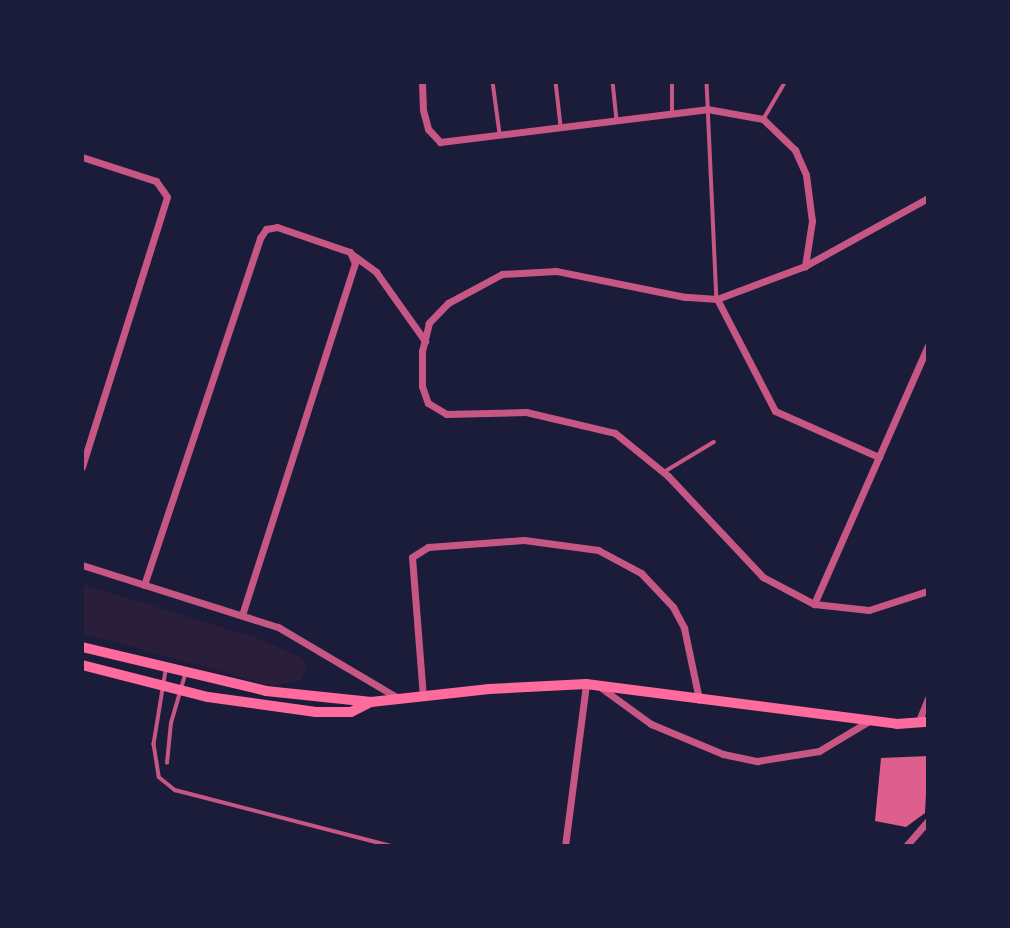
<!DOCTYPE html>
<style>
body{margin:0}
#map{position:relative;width:1010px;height:928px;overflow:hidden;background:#1b1b3a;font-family:"Space Grotesk",sans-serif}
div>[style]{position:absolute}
.green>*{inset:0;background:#2a1e3b}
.building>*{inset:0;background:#dd5f8e}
.service>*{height:3.5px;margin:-1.75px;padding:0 1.75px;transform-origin:1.75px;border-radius:1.75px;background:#c65784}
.minor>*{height:7px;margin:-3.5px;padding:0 3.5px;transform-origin:3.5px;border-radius:3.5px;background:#c65784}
.secondary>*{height:10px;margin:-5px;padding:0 5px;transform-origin:5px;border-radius:5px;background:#ff6b9d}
span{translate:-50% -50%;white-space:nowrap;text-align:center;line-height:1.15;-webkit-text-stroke:7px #1b1b3a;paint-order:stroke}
.frame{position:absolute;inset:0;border:84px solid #1b1b3a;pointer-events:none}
</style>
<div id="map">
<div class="green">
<i style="clip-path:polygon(82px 584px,257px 638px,303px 658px,307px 665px,301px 680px,272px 686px,82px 633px)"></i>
</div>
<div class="building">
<i style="clip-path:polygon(928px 756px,925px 813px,906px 827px,875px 821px,881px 758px)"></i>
</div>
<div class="service">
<i style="left:493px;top:82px;width:52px;rotate:82.3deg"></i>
<i style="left:556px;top:82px;width:44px;rotate:83.5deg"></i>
<i style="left:613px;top:82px;width:36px;rotate:84deg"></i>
<i style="left:707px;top:82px;width:217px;rotate:87.4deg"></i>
<i style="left:672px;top:112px;width:30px;rotate:-90deg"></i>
<i style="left:764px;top:118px;width:42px;rotate:-59.7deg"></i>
<i style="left:664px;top:472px;width:58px;rotate:-31deg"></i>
<i style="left:166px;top:671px;width:74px;rotate:99.3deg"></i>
<i style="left:154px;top:744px;width:33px;rotate:81deg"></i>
<i style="left:159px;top:777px;width:21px;rotate:39deg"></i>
<i style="left:175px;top:790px;width:223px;rotate:14.5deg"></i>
<i style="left:167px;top:763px;width:40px;rotate:-84.3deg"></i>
<i style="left:171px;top:723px;width:50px;rotate:-73.7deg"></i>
</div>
<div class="minor">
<i style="left:422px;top:82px;width:28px;rotate:88deg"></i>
<i style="left:423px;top:110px;width:20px;rotate:75deg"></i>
<i style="left:428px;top:129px;width:18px;rotate:47deg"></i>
<i style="left:440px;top:142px;width:269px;rotate:-7deg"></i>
<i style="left:707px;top:109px;width:57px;rotate:10.1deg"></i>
<i style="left:763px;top:119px;width:45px;rotate:44.1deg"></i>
<i style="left:795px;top:150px;width:27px;rotate:66deg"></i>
<i style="left:806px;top:175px;width:46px;rotate:82.6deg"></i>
<i style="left:812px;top:221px;width:46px;rotate:98.8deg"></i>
<i style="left:82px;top:157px;width:78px;rotate:18deg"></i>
<i style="left:156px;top:181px;width:19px;rotate:55deg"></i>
<i style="left:167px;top:197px;width:283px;rotate:107.5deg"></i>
<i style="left:928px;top:198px;width:141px;rotate:151.1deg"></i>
<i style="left:805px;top:266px;width:94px;rotate:159.4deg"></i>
<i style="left:717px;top:299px;width:32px;rotate:-176deg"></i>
<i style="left:685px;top:297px;width:132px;rotate:-168.6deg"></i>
<i style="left:556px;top:271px;width:54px;rotate:176.8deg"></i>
<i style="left:502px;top:274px;width:61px;rotate:151.8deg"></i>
<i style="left:448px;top:303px;width:28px;rotate:134deg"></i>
<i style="left:429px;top:323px;width:29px;rotate:104deg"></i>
<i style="left:422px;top:351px;width:35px;rotate:90deg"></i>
<i style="left:422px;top:386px;width:18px;rotate:71deg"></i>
<i style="left:428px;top:403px;width:21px;rotate:31deg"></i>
<i style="left:446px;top:414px;width:80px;rotate:-1.4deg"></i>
<i style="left:526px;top:412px;width:91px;rotate:13.3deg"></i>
<i style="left:615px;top:433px;width:68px;rotate:39.1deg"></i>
<i style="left:668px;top:476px;width:139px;rotate:46.8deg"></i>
<i style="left:763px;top:577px;width:58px;rotate:27.9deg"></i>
<i style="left:814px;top:604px;width:55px;rotate:6.2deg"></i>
<i style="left:869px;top:610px;width:62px;rotate:-17.9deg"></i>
<i style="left:353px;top:255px;width:29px;rotate:36deg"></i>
<i style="left:376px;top:272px;width:85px;rotate:54.6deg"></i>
<i style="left:717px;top:299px;width:126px;rotate:62.6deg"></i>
<i style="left:775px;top:411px;width:114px;rotate:23.9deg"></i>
<i style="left:82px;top:565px;width:206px;rotate:17.6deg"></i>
<i style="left:278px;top:627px;width:139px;rotate:30.6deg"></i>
<i style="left:144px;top:585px;width:366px;rotate:-71.5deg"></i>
<i style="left:260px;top:238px;width:11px;rotate:-56deg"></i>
<i style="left:266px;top:229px;width:11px;rotate:-10deg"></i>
<i style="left:277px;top:227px;width:77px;rotate:18.9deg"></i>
<i style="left:350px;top:252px;width:12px;rotate:66deg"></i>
<i style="left:355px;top:263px;width:369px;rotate:107.8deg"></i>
<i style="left:814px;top:604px;width:282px;rotate:-66.2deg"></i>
<i style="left:600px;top:687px;width:63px;rotate:36deg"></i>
<i style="left:651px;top:724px;width:78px;rotate:22.6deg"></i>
<i style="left:723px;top:754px;width:35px;rotate:12deg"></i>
<i style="left:757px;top:761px;width:63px;rotate:-9.2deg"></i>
<i style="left:819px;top:751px;width:58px;rotate:-31deg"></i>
<i style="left:423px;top:697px;width:140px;rotate:-94.5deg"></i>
<i style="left:412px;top:557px;width:19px;rotate:-32deg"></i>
<i style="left:428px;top:547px;width:96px;rotate:-4.2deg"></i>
<i style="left:524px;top:540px;width:75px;rotate:7.7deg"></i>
<i style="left:598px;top:550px;width:49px;rotate:28.1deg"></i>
<i style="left:641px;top:573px;width:47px;rotate:46.7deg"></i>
<i style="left:673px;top:607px;width:24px;rotate:62deg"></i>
<i style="left:684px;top:628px;width:73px;rotate:78.1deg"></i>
<i style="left:918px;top:723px;width:27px;rotate:-68deg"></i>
<i style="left:565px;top:846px;width:163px;rotate:-82.6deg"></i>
<i style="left:906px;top:846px;width:33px;rotate:-49deg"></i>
</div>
<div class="secondary">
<i style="left:82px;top:647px;width:189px;rotate:13.4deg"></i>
<i style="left:266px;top:691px;width:106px;rotate:6deg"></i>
<i style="left:82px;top:665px;width:130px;rotate:14.3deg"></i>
<i style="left:208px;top:697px;width:109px;rotate:7.9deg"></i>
<i style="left:316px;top:712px;width:35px"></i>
<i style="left:351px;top:712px;width:22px;rotate:-27deg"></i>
<i style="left:371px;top:702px;width:119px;rotate:-6.3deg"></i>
<i style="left:489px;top:689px;width:97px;rotate:-3deg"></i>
<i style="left:586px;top:684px;width:314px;rotate:7.3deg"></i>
<i style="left:897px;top:724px;width:31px;rotate:-4deg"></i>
</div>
<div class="frame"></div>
</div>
